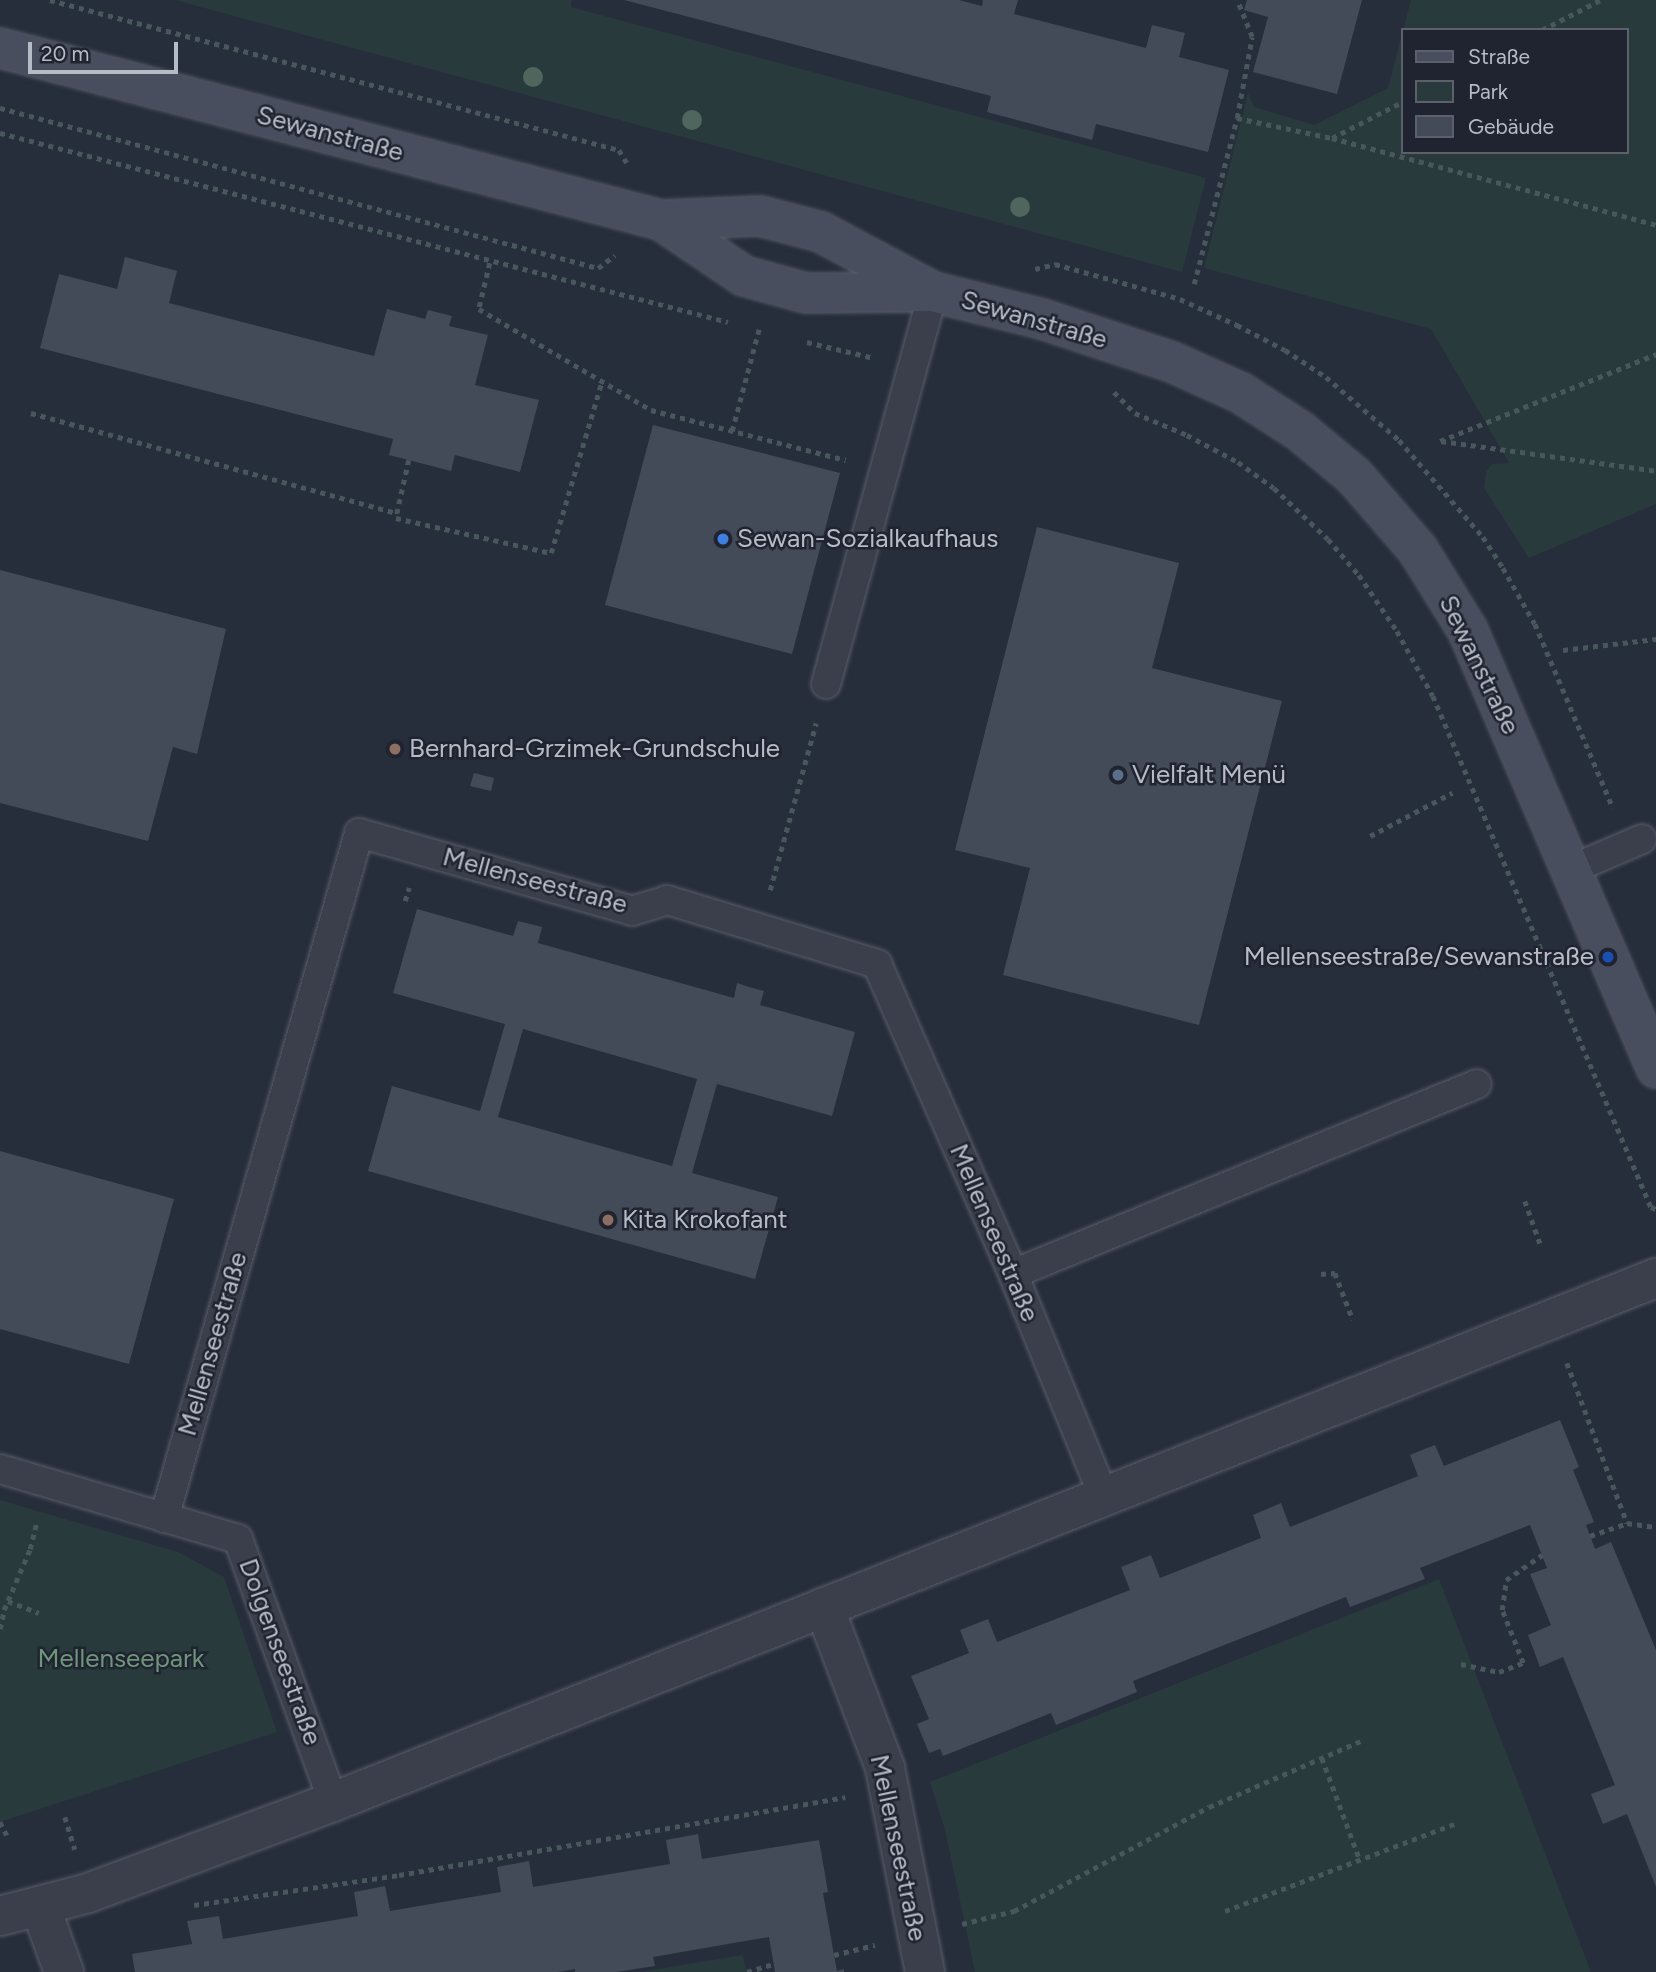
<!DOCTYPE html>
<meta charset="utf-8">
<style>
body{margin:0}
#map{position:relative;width:1656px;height:1972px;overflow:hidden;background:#262d3b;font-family:Figtree,sans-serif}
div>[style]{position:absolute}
.green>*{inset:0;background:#293a3d}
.building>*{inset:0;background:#434b59}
.path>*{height:4.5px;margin-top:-2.25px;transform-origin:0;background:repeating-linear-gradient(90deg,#48575b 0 5px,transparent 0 10px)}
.roads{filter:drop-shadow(0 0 2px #585d69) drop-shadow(0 0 2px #585d69)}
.lane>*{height:28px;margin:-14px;padding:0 14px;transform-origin:14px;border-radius:14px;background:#3a3f4b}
.street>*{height:38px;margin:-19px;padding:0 19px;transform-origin:19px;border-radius:19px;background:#3a3f4b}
.secondary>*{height:38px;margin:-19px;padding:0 19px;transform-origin:19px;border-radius:19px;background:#484e5e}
.trees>*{width:20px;height:20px;margin:-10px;border-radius:50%;background:#4e665e}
.dots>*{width:19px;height:19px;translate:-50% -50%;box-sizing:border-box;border:4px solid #1f2430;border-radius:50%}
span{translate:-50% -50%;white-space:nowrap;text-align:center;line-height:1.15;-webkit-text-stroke:5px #1f2430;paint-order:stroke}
.street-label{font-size:26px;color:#b6bbc6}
.poi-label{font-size:26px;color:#b6bbc6}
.left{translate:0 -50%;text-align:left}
.right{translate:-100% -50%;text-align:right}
.park-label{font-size:26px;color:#6f957b}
.legend{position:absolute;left:1401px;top:28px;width:228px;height:126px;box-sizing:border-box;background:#1f2430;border:2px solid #5b606c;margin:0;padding:9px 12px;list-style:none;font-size:21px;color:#b6bbc6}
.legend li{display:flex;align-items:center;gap:14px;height:35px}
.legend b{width:35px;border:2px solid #5b606c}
.scale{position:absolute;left:28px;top:42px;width:150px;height:32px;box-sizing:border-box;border:4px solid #b6bbc6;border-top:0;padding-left:9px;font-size:21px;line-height:24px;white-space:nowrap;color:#b6bbc6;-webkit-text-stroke:5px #1f2430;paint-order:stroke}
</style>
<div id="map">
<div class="green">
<i style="clip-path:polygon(175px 0,572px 0,571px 7px,1206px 178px,1182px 272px)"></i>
<i style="clip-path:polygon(1411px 0,1656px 0,1656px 504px,1529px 558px,1484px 488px,1486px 472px,1492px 464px,1509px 463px,1431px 329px,1204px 268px,1248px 93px,1254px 107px,1314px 125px,1388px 88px,1402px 34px,1402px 152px,1626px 152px,1626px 30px,1403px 30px)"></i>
<i style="clip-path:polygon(0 1500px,178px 1552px,224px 1577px,277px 1732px,0 1822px)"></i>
<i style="clip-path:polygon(1439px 1579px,1591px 1972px,975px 1972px,945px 1830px,930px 1782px)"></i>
<i style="clip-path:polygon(743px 1955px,746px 1972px,640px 1972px)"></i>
</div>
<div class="building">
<i style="clip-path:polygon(624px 0,959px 0,982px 6px,983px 0,1018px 0,1014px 14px,1146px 48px,1152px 25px,1185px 33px,1179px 57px,1229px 70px,1208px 152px,1096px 124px,1092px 140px,987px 112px,991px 96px)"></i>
<i style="clip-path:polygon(1247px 0,1362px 0,1337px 94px,1253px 72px,1268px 17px,1244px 10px)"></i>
<i style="clip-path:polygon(125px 257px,177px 271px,169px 303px,374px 356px,387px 309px,425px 319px,428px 310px,452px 316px,449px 326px,488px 335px,475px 385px,539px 400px,520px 472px,455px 455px,451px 471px,389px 455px,393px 439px,40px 348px,59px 274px,117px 289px)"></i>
<i style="clip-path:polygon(653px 425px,840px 473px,792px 654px,605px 605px)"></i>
<i style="clip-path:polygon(1037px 527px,1179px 563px,1152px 668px,1282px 701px,1199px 1025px,1003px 975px,1030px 868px,955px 850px)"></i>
<i style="clip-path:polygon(0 570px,226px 629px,197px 754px,173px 747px,148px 841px,0 803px)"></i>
<i style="clip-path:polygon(474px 773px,494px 778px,491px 791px,470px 786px)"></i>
<i style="clip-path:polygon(evenodd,417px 909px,513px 936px,518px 921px,542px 927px,538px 943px,734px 998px,737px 983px,749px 987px,764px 991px,760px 1005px,855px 1032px,832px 1116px,717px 1084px,692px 1173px,778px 1197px,755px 1279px,368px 1171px,392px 1086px,480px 1111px,505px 1024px,393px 993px,417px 909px,523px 1029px,697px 1079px,672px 1166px,498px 1117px,523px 1029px)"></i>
<i style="clip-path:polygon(0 1151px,174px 1199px,129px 1364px,0 1329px)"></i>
<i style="clip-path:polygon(1560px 1420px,1579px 1467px,1573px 1470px,1594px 1522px,1586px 1525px,1595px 1549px,1611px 1542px,1656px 1650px,1656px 1887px,1627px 1814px,1603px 1824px,1591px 1794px,1615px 1785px,1563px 1657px,1540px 1667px,1528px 1635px,1551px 1625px,1530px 1574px,1547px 1568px,1530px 1525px,1420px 1568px,1425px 1579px,1350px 1607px,1346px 1597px,1133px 1681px,1137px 1692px,1056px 1725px,1051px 1713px,943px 1756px,940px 1749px,929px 1753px,917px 1724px,929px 1719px,911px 1676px,969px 1653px,960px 1630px,988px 1619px,997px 1642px,1130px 1590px,1121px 1567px,1151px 1555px,1160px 1578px,1261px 1538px,1253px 1515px,1281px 1503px,1290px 1527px,1418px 1476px,1410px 1455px,1422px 1450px,1435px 1445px,1444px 1466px)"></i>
<i style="clip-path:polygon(698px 1834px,702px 1859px,819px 1840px,828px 1892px,823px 1893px,834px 1955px,837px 1971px,844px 1969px,844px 1972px,775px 1972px,769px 1937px,653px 1957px,655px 1966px,616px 1972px,575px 1972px,575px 1969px,558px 1972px,135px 1972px,132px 1954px,192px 1944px,187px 1921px,219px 1916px,223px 1939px,358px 1916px,354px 1892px,370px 1889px,385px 1886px,390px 1911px,501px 1892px,497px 1867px,529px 1861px,533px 1887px,670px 1864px,666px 1840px)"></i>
</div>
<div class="path">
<i style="left:50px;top:0;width:588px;rotate:14.77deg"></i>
<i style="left:619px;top:150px;width:15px;rotate:58deg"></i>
<i style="left:1542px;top:30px;width:65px;rotate:-27.3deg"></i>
<i style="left:0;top:108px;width:619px;rotate:14.98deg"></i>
<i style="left:598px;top:268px;width:21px;rotate:-37deg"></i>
<i style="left:1237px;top:118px;width:97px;rotate:11.9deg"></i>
<i style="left:1332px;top:138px;width:335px;rotate:15deg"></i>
<i style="left:0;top:133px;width:752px;rotate:14.55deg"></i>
<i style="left:1332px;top:138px;width:79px;rotate:-27.2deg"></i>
<i style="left:490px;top:263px;width:47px;rotate:103.4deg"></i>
<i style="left:479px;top:309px;width:199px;rotate:30.4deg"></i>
<i style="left:651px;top:410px;width:201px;rotate:14.4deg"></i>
<i style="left:1035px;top:269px;width:21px;rotate:-14deg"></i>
<i style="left:1055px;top:264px;width:130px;rotate:15.6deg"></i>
<i style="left:1180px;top:299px;width:63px;rotate:24.5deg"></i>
<i style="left:1237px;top:325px;width:54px;rotate:27.5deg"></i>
<i style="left:1285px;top:350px;width:49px;rotate:33.4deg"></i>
<i style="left:1326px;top:377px;width:96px;rotate:40.8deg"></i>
<i style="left:1399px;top:440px;width:128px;rotate:49.1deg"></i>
<i style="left:1483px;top:537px;width:37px;rotate:57deg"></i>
<i style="left:1503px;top:568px;width:64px;rotate:60.3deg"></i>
<i style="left:1535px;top:624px;width:200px;rotate:67deg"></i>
<i style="left:1194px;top:284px;width:171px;rotate:-75.5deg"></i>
<i style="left:1237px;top:118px;width:82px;rotate:-79.5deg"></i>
<i style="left:1252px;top:37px;width:40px;rotate:-112deg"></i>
<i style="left:807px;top:342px;width:69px;rotate:13.4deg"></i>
<i style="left:1114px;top:392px;width:30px;rotate:45deg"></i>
<i style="left:1135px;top:413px;width:56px;rotate:22.9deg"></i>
<i style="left:1187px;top:435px;width:58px;rotate:27.9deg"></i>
<i style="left:1238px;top:462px;width:44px;rotate:35.8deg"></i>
<i style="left:1274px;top:488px;width:74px;rotate:43.4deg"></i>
<i style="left:1328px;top:539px;width:48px;rotate:49.3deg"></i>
<i style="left:1359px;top:575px;width:68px;rotate:55.8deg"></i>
<i style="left:1397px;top:631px;width:74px;rotate:61deg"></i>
<i style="left:1433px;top:696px;width:556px;rotate:66.9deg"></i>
<i style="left:1651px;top:1207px;width:5px;rotate:22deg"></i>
<i style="left:31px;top:413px;width:379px;rotate:15.3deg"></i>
<i style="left:732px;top:431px;width:106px;rotate:-75.2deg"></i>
<i style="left:1440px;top:441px;width:233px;rotate:-21.9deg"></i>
<i style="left:1441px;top:441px;width:217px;rotate:7.9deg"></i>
<i style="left:409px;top:460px;width:59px;rotate:102.6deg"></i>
<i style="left:396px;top:518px;width:159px;rotate:12.7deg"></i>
<i style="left:551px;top:553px;width:179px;rotate:-73.5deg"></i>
<i style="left:1563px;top:650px;width:94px;rotate:-6.7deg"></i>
<i style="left:1370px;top:836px;width:93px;rotate:-27.7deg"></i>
<i style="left:770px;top:890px;width:173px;rotate:-74.6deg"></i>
<i style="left:405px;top:901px;width:14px;rotate:-73deg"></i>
<i style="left:1525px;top:1201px;width:48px;rotate:70.4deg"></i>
<i style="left:1321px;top:1274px;width:14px;rotate:-4deg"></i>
<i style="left:1335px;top:1273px;width:50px;rotate:69deg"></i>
<i style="left:1567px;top:1363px;width:171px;rotate:69.4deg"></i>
<i style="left:1590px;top:1536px;width:39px;rotate:-19deg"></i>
<i style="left:1627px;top:1523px;width:29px;rotate:8deg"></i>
<i style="left:8px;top:1601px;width:33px;rotate:21deg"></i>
<i style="left:0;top:1629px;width:19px;rotate:-78deg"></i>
<i style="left:4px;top:1610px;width:66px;rotate:-66.9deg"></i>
<i style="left:30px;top:1549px;width:29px;rotate:-76deg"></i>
<i style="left:1461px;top:1664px;width:39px;rotate:12deg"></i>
<i style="left:1499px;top:1672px;width:26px;rotate:-21deg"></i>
<i style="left:1523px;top:1663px;width:57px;rotate:-111.6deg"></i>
<i style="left:1502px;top:1610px;width:30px;rotate:-82deg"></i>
<i style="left:1506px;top:1580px;width:44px;rotate:-34.8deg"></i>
<i style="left:1322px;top:1758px;width:109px;rotate:69.6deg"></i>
<i style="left:65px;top:1817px;width:34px;rotate:73deg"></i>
<i style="left:0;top:1822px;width:15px;rotate:62deg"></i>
<i style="left:194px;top:1905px;width:207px;rotate:-8.3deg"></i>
<i style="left:399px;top:1875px;width:453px;rotate:-9.9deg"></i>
<i style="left:1225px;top:1911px;width:245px;rotate:-20.8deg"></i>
<i style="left:962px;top:1924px;width:54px;rotate:-14deg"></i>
<i style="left:1014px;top:1911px;width:221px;rotate:-28.1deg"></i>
<i style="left:1209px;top:1807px;width:166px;rotate:-23.5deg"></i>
<i style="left:834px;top:1955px;width:42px;rotate:-13.7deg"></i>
<i style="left:747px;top:1972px;width:27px;rotate:-17deg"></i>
</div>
<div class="roads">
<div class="lane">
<i style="left:826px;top:684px;width:406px;rotate:-74.7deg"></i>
<i style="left:1572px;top:869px;width:76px;rotate:-23.2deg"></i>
<i style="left:1013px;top:1274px;width:501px;rotate:-22.27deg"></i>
<i style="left:0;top:1469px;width:248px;rotate:16.4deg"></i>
<i style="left:238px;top:1539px;width:280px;rotate:70.1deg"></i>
<i style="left:164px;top:1518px;width:712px;rotate:-74.11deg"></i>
<i style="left:359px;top:833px;width:284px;rotate:15.9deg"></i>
<i style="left:632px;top:911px;width:37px;rotate:-17deg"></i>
<i style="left:667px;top:900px;width:220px;rotate:16.9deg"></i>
<i style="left:877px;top:964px;width:339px;rotate:66.3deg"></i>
<i style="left:1013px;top:1274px;width:241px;rotate:67.8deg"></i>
</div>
<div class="street">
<i style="left:824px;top:1607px;width:172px;rotate:69.2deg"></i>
<i style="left:885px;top:1768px;width:208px;rotate:78.9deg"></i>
<i style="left:40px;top:1906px;width:70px;rotate:70deg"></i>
<i style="left:0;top:1916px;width:91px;rotate:-14.6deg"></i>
<i style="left:88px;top:1893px;width:261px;rotate:-20.4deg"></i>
<i style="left:333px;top:1802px;width:1423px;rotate:-21.61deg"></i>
</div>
<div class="secondary">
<i style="left:0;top:48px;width:683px;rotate:14.59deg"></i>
<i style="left:661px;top:220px;width:99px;rotate:-2.3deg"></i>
<i style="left:760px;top:216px;width:63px;rotate:14.7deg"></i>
<i style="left:821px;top:232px;width:127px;rotate:28.2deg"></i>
<i style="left:933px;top:292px;width:112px;rotate:13.9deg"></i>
<i style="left:1042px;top:319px;width:137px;rotate:18.3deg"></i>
<i style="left:1172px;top:362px;width:76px;rotate:24.2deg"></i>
<i style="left:1241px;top:393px;width:70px;rotate:32.8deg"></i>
<i style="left:1300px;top:431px;width:70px;rotate:39.8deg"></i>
<i style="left:1354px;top:476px;width:98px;rotate:49.1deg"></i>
<i style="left:1418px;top:550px;width:95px;rotate:58.3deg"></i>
<i style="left:1468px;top:631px;width:476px;rotate:66.7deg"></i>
<i style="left:661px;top:220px;width:100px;rotate:34deg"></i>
<i style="left:744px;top:276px;width:64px;rotate:15.3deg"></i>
<i style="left:806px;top:293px;width:121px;rotate:-0.5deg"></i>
</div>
</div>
<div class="trees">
<i style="left:533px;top:77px"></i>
<i style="left:692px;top:120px"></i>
<i style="left:1020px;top:207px"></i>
</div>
<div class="dots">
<i style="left:723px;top:539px;background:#3f7fe0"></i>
<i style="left:395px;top:749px;background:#8d6e63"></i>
<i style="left:1118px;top:775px;background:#5c6f8a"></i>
<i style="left:1608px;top:957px;background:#1a4fb4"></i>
<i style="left:608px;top:1220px;background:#8d6e63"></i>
</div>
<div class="street-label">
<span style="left:330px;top:134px;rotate:15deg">Sewanstraße</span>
<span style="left:1034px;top:320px;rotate:16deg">Sewanstraße</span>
<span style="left:1479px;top:665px;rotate:64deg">Sewanstraße</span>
<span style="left:535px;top:881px;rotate:15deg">Mellenseestraße</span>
<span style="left:994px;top:1233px;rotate:67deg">Mellenseestraße</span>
<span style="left:213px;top:1344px;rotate:-74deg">Mellenseestraße</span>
<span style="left:280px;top:1652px;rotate:70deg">Dolgenseestraße</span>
<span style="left:898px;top:1848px;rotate:78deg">Mellenseestraße</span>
</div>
<div class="poi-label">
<span class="left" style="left:737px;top:539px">Sewan-Sozialkaufhaus</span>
<span class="left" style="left:409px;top:749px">Bernhard-Grzimek-Grundschule</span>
<span class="left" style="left:1132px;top:775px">Vielfalt Menü</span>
<span class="right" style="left:1594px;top:957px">Mellenseestraße/Sewanstraße</span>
<span class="left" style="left:622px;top:1220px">Kita Krokofant</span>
</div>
<div class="park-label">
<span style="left:121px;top:1659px">Mellenseepark</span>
</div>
<ul class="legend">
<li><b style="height:9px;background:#484e5e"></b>Straße</li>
<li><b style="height:19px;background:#293a3d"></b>Park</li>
<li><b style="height:19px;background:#434b59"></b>Gebäude</li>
</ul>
<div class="scale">20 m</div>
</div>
